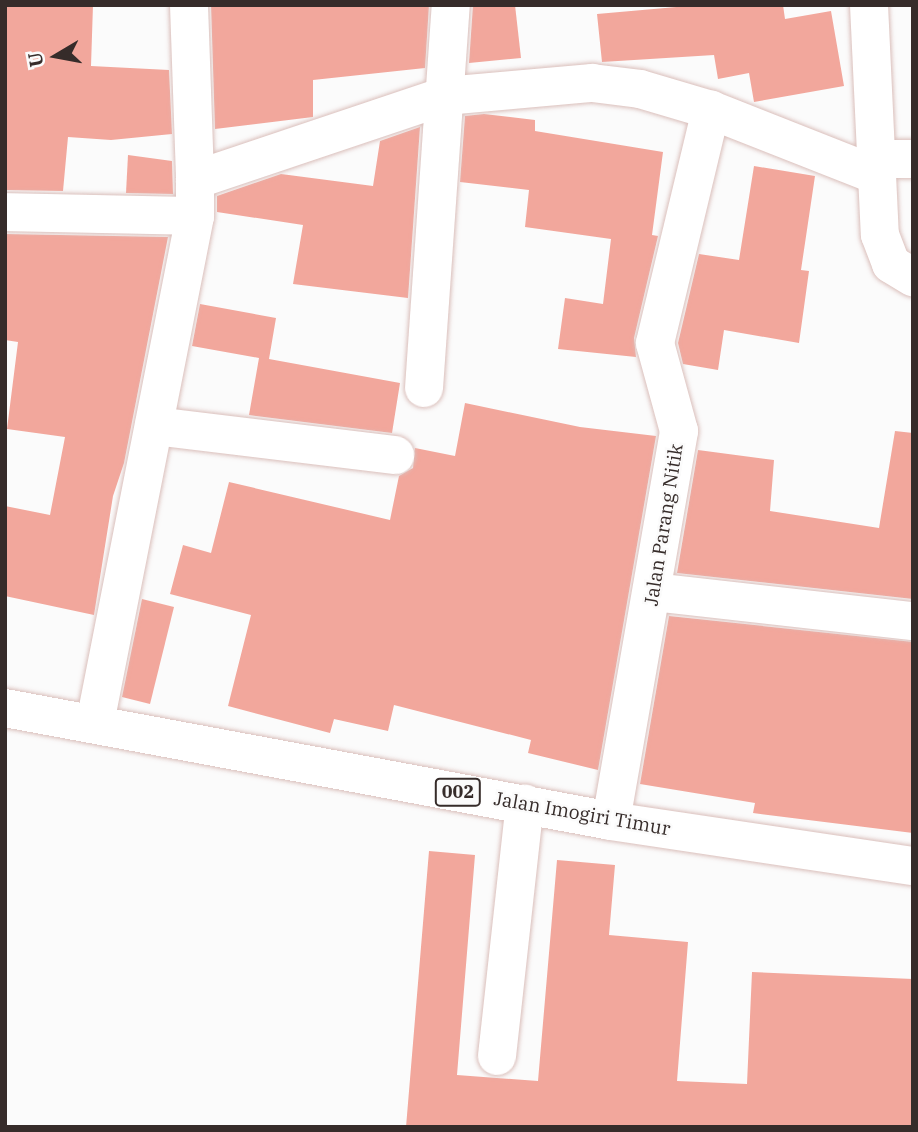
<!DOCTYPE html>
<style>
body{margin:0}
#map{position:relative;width:918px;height:1132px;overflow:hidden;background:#fbfbfb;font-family:"IBM Plex Serif",serif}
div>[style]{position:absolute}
.building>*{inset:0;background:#f2a79c}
.roads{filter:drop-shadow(0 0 2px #dabfbb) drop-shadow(0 0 2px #dabfbb)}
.minor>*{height:38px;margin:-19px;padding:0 19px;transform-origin:19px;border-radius:19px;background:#fff}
.major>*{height:38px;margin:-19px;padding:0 19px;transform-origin:19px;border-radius:19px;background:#fff}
span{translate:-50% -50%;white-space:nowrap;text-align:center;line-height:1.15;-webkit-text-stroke:5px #fbfbfb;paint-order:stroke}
.shield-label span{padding:2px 5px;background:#fbfbfb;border:2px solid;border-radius:5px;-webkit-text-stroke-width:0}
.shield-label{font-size:18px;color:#362c2a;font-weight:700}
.street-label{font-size:19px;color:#362c2a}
.frame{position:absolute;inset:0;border:7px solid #362c2a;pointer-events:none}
.north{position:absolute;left:21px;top:21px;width:70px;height:70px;-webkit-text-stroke:5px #fbfbfb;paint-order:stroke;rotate:260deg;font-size:19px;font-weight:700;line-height:28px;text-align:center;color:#362c2a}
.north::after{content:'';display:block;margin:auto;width:24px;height:32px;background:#362c2a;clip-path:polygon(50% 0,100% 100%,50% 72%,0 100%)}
</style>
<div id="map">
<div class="building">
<i style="clip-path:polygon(93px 5px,91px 66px,169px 70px,172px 134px,111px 140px,68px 137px,63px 191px,5px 190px,5px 6px)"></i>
<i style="clip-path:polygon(211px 5px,429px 5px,425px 68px,313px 80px,313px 117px,215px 129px)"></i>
<i style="clip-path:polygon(473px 5px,515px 5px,521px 58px,469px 63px)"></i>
<i style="clip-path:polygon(699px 5px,783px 5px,785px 19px,831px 11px,844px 86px,754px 102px,749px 73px,718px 79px,714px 55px,602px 62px,597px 14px)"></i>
<i style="clip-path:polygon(484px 114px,535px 120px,535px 131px,663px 152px,652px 235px,658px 236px,634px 338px,636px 357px,558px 349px,565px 298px,603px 304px,611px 239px,525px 227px,529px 190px,460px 182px,465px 116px)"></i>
<i style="clip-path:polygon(420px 127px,408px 298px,293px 284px,303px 225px,217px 212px,217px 196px,281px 174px,373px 186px,380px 141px)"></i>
<i style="clip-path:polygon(128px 155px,172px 161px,173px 194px,126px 193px)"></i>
<i style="clip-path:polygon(754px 166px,815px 176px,801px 270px,809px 271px,799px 343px,724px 330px,718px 370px,683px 364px,678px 343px,699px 254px,739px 260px)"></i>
<i style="clip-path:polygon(5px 234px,168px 237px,124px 463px,113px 496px,94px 615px,5px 596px,5px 506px,50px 515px,65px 437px,7px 429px,18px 342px,5px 340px)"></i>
<i style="clip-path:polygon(200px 304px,276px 318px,269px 359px,400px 383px,392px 433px,249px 415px,259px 358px,192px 346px)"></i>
<i style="clip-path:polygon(465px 403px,580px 427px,656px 436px,598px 770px,528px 753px,531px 740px,394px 705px,388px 731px,334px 719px,330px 733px,228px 706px,251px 615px,170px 594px,183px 545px,211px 553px,229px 482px,390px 520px,399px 476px,413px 468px,415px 448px,455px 456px)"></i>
<i style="clip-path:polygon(895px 431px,913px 433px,913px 599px,677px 573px,698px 450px,774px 460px,770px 511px,879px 528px)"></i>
<i style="clip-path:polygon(142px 599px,174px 607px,150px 704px,122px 697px)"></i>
<i style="clip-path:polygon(669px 616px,913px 642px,913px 833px,753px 813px,755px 803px,640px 784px)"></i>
<i style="clip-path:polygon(429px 851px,475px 855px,457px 1075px,538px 1081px,557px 860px,615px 865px,609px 935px,688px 942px,677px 1081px,747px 1084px,752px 972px,913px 979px,913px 1127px,406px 1127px)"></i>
</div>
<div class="roads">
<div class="minor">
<i style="left:189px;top:5px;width:175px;rotate:88deg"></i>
<i style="left:869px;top:5px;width:230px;rotate:87.3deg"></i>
<i style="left:880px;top:235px;width:31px;rotate:69deg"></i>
<i style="left:891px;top:264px;width:26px;rotate:31deg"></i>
<i style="left:875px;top:159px;width:38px"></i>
<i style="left:5px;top:212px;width:190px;rotate:1.2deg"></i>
<i style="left:424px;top:388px;width:384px;rotate:-86deg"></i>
<i style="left:154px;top:426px;width:243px;rotate:6.9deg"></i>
<i style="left:653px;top:592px;width:262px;rotate:6.4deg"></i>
<i style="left:95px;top:723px;width:517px;rotate:-78.84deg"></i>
<i style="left:195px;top:216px;width:36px;rotate:-90deg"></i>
<i style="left:195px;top:180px;width:264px;rotate:-18.6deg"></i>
<i style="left:445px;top:96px;width:148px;rotate:-5.1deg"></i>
<i style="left:592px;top:83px;width:48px;rotate:7.1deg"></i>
<i style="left:640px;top:89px;width:74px;rotate:16.5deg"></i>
<i style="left:711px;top:110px;width:177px;rotate:21.5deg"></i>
<i style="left:611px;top:821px;width:396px;rotate:-80.1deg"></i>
<i style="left:679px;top:431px;width:91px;rotate:-105.3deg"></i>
<i style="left:655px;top:343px;width:240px;rotate:-76.5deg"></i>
<i style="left:497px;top:1056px;width:254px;rotate:-83.7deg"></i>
</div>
<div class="major">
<i style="left:5px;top:708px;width:616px;rotate:10.56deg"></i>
<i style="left:611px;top:821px;width:305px;rotate:8.5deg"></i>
</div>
</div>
<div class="shield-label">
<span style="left:458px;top:792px">002</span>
</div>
<div class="street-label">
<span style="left:664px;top:525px;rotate:-81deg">Jalan Parang Nitik</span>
<span style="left:582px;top:814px;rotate:10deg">Jalan Imogiri Timur</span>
</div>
<div class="frame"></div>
<div class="north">U</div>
</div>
